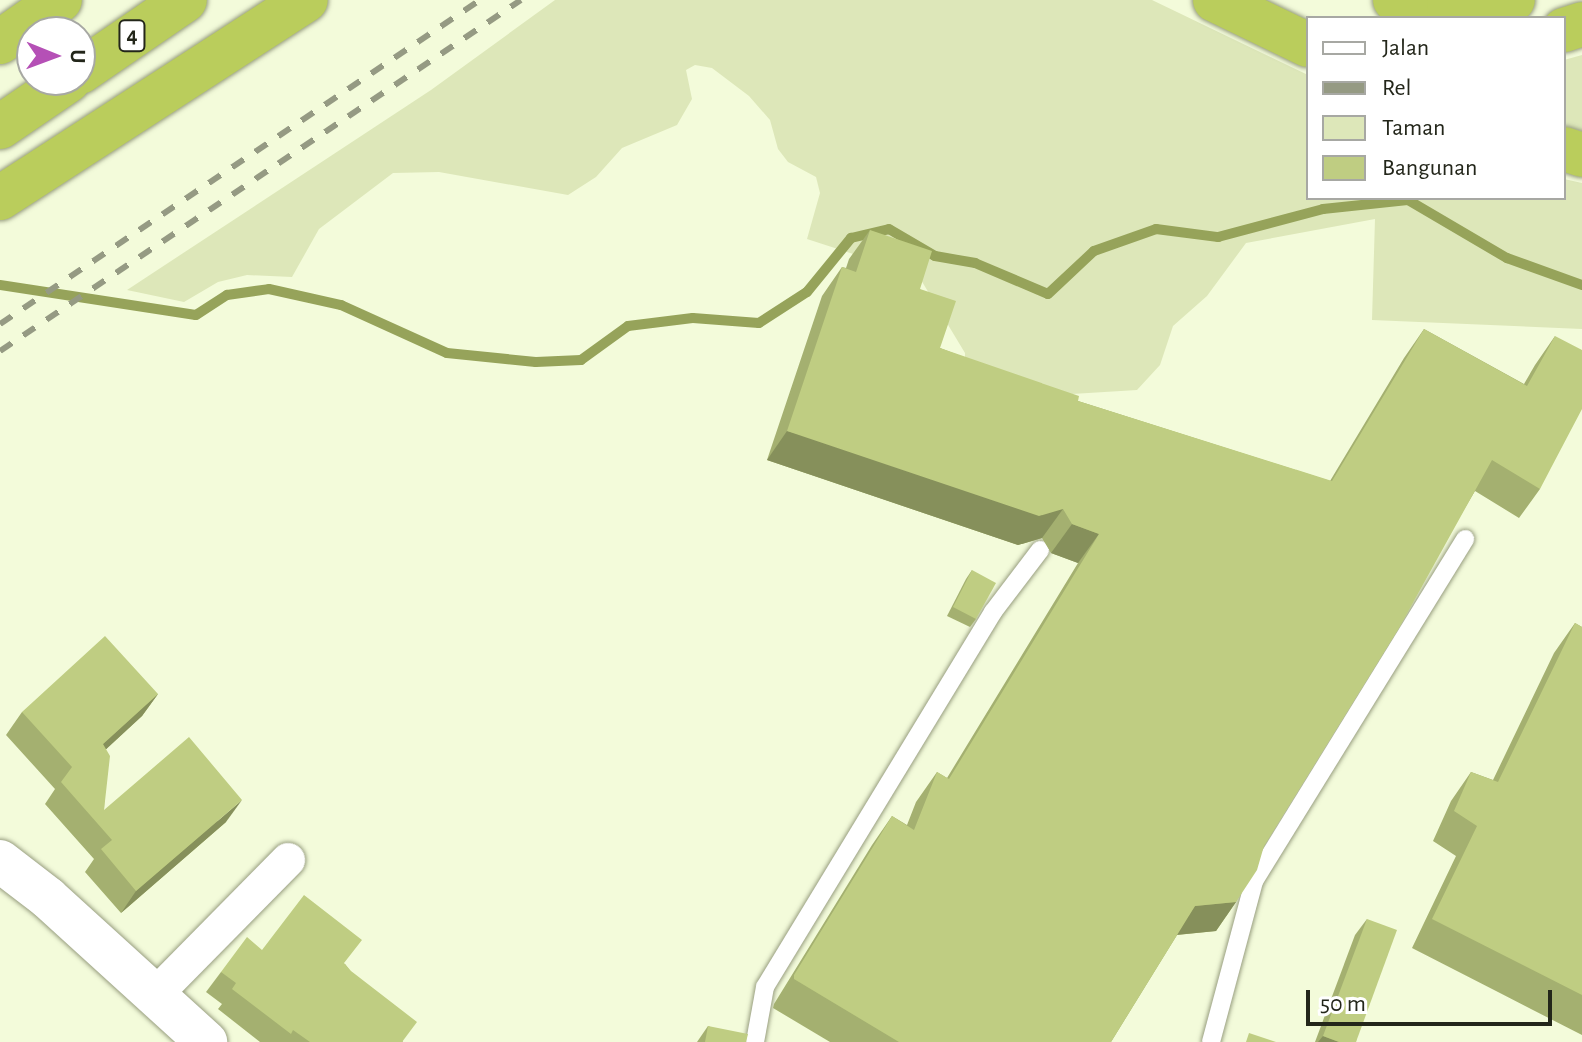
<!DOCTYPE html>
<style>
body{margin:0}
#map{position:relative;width:1582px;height:1042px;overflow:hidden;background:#f3fbda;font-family:"Alegreya Sans",sans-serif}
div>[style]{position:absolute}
.green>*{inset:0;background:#dde7b9}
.stream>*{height:10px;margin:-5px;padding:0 5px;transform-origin:5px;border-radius:5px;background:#96a35a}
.roads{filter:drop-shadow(0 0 2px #989e80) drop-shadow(0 0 2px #989e80)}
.service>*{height:18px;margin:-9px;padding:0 9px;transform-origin:9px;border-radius:9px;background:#fff}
.minor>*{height:34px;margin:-17px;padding:0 17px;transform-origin:17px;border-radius:17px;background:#fff}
.tertiary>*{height:42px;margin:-21px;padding:0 21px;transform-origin:21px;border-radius:21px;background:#fff}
.motorway>*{height:44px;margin:-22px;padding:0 22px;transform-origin:22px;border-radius:22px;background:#bacd5c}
.rail>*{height:6px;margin-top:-3px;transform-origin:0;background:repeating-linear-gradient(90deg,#959a83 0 14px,transparent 0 28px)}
.wall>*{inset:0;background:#a4b070}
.shaded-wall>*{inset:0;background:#86905b}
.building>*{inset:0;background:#bfcd82}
span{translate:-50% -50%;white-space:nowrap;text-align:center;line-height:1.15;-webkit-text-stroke:7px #fff;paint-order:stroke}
.shield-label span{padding:2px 6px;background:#fff;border:2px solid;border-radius:6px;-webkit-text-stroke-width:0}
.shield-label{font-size:22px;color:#23261a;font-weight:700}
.legend{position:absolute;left:1306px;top:16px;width:260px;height:184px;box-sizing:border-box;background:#fff;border:2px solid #a7a8a3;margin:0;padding:10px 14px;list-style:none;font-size:24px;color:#23261a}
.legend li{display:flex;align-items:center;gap:16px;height:40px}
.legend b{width:40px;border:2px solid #a7a8a3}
.north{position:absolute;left:16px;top:16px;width:80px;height:80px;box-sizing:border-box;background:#fff;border:2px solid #a7a8a3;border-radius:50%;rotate:91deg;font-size:22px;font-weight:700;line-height:32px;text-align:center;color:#23261a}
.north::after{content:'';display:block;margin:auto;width:28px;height:36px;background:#b550b6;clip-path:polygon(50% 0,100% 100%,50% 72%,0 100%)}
.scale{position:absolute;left:1306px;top:990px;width:246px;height:36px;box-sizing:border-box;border:4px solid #23261a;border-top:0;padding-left:10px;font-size:24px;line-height:28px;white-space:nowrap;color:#23261a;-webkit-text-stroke:6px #fff;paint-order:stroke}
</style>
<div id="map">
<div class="green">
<i style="clip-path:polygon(555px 0,1152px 0,1308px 75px,1308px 198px,1564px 198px,1564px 179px,1582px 183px,1582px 329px,1372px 320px,1375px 219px,1246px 243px,1207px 296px,1173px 326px,1160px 365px,1137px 390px,1072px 394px,965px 387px,965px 353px,918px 275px,807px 239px,820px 193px,816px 177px,788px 162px,778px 149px,770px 120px,749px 96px,712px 68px,695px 65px,686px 70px,692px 99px,677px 125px,622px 148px,596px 177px,568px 195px,439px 172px,393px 173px,319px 229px,292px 277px,247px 275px,218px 282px,184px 302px,127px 290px,431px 90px)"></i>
<i style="clip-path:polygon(1582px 55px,1582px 131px,1564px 126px,1564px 60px)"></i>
</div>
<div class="stream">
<i style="left:0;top:285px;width:198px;rotate:8.7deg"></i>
<i style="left:196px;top:315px;width:37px;rotate:-33deg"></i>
<i style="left:227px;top:295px;width:42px;rotate:-8.1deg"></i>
<i style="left:269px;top:289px;width:74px;rotate:12.5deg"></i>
<i style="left:341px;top:305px;width:116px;rotate:24.4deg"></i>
<i style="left:447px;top:353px;width:89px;rotate:5.8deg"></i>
<i style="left:536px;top:362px;width:45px;rotate:-2.5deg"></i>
<i style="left:581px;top:360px;width:58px;rotate:-35.9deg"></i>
<i style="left:628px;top:326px;width:65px;rotate:-7deg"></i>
<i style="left:693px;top:318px;width:66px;rotate:4.3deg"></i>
<i style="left:759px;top:323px;width:57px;rotate:-32.9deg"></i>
<i style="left:807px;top:292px;width:70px;rotate:-50.8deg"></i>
<i style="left:851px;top:238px;width:39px;rotate:-13deg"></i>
<i style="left:889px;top:229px;width:53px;rotate:30.4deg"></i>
<i style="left:935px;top:256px;width:41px;rotate:9.9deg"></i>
<i style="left:975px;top:263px;width:79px;rotate:23deg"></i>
<i style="left:1048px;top:294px;width:63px;rotate:-43.1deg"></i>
<i style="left:1094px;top:251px;width:66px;rotate:-19.5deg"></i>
<i style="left:1156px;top:229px;width:63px;rotate:7.4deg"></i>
<i style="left:1218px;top:237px;width:109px;rotate:-14.9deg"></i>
<i style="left:1323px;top:209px;width:85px;rotate:-6deg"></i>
<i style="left:1408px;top:200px;width:115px;rotate:30.4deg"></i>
<i style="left:1507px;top:258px;width:80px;rotate:19.8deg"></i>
</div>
<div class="roads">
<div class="service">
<i style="left:755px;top:1042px;width:56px;rotate:-79.7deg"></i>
<i style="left:765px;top:987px;width:439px;rotate:-58.7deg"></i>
<i style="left:993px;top:612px;width:78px;rotate:-52.8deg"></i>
<i style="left:1211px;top:1042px;width:167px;rotate:-75deg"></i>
<i style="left:1254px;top:881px;width:402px;rotate:-58.3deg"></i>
</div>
<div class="minor">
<i style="left:154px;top:996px;width:191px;rotate:-45.4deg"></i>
</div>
<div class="tertiary">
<i style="left:0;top:861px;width:61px;rotate:37.6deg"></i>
<i style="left:48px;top:898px;width:214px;rotate:42.3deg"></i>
</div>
<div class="motorway">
<i style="left:1215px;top:0;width:103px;rotate:25.8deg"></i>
<i style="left:1395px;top:0;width:54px;rotate:5.3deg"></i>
<i style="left:1449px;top:5px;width:64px;rotate:-4.5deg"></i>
<i style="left:1564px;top:30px;width:19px;rotate:-18deg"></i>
<i style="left:0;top:42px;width:73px;rotate:-35deg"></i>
<i style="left:80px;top:72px;width:127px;rotate:-34.4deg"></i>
<i style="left:0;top:127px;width:83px;rotate:-34.3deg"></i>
<i style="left:1564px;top:149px;width:19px;rotate:18deg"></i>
<i style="left:0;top:198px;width:364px;rotate:-32.9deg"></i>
</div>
</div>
<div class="rail">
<i style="left:0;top:324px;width:579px;rotate:-34.02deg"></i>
<i style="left:0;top:351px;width:628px;rotate:-33.97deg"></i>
</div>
<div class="wall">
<i style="clip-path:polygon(870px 230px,920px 289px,940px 348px,1078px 401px,1330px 481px,1404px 358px,1424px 329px,1524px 384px,1535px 365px,1555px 336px,1540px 489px,1519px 518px,1475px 491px,1264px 846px,1236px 902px,1216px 931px,1177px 935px,1111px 1042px,830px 1042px,773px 1008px,774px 1004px,872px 845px,892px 816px,907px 825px,916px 802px,937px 772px,947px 778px,1078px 563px,1051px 553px,1042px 538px,1018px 545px,767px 460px,822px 296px,842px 267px,846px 268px,849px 259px)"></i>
<i style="clip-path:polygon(972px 570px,976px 619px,970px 627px,947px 616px,966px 579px)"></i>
<i style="clip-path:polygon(1575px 623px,1582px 627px,1582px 1035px,1412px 948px,1456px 856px,1433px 841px,1451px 801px,1471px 772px,1493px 780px,1554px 653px)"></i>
<i style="clip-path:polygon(158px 694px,142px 716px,106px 749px,104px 810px,226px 822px,121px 913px,85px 872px,94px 859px,45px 804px,55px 789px,6px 735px,22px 712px)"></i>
<i style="clip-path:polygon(1367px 919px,1356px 1042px,1315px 1042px,1355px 935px)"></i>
<i style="clip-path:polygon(345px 964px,403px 1042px,260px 1042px,218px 1009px,222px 1004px,206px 992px,221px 972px)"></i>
<i style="clip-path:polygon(708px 1026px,746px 1042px,697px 1042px)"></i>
</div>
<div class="shaded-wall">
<i style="clip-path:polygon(787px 431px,1063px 509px,1042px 538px,1018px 545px,767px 460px)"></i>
<i style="clip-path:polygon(1072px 524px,1099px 534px,1078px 563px,1051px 553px)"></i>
<i style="clip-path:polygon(158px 694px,142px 716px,88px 766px,103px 744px)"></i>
<i style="clip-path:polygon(242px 800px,226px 822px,121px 913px,136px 891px)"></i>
<i style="clip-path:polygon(1236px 902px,1216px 931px,1175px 935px,1195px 906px)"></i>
<i style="clip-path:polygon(1323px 1036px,1339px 1042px,1318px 1042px)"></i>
</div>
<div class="building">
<i style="clip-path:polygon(870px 230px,932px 251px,920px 289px,956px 301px,940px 348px,1079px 396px,1078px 401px,1332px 481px,1424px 329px,1527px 386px,1555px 336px,1582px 350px,1582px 409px,1540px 489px,1492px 460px,1399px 628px,1264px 846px,1257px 870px,1236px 902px,1195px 906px,1111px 1042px,899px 1042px,794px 979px,794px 975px,892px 816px,914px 830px,937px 772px,949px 779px,1099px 534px,1072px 524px,1063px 509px,1039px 516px,787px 431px,842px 267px,856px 272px)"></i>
<i style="clip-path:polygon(972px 570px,996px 583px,976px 619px,953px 607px)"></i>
<i style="clip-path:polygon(1575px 623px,1582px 627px,1582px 995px,1432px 919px,1477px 826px,1454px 811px,1471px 772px,1498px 782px)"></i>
<i style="clip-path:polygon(105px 636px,158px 694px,103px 744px,110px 756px,104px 810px,189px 737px,242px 800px,136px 891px,101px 849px,112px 840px,61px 782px,72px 767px,22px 712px)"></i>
<i style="clip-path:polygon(304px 895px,362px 940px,344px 963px,351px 971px,417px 1022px,402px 1042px,310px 1042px,293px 1030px,291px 1034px,232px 989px,236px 983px,221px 972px,247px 937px,262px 950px)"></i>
<i style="clip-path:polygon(1367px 919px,1397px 930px,1356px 1042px,1339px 1042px,1323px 1036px)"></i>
<i style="clip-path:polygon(708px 1026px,748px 1034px,746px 1042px,705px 1042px)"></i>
<i style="clip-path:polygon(1249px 1033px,1276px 1042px,1246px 1042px)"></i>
</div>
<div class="shield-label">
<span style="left:132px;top:36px">4</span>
</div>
<ul class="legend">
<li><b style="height:10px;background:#fff"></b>Jalan</li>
<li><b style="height:10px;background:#959a83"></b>Rel</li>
<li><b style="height:22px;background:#dde7b9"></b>Taman</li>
<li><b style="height:22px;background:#bfcd82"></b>Bangunan</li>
</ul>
<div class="north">U</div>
<div class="scale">50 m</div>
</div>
